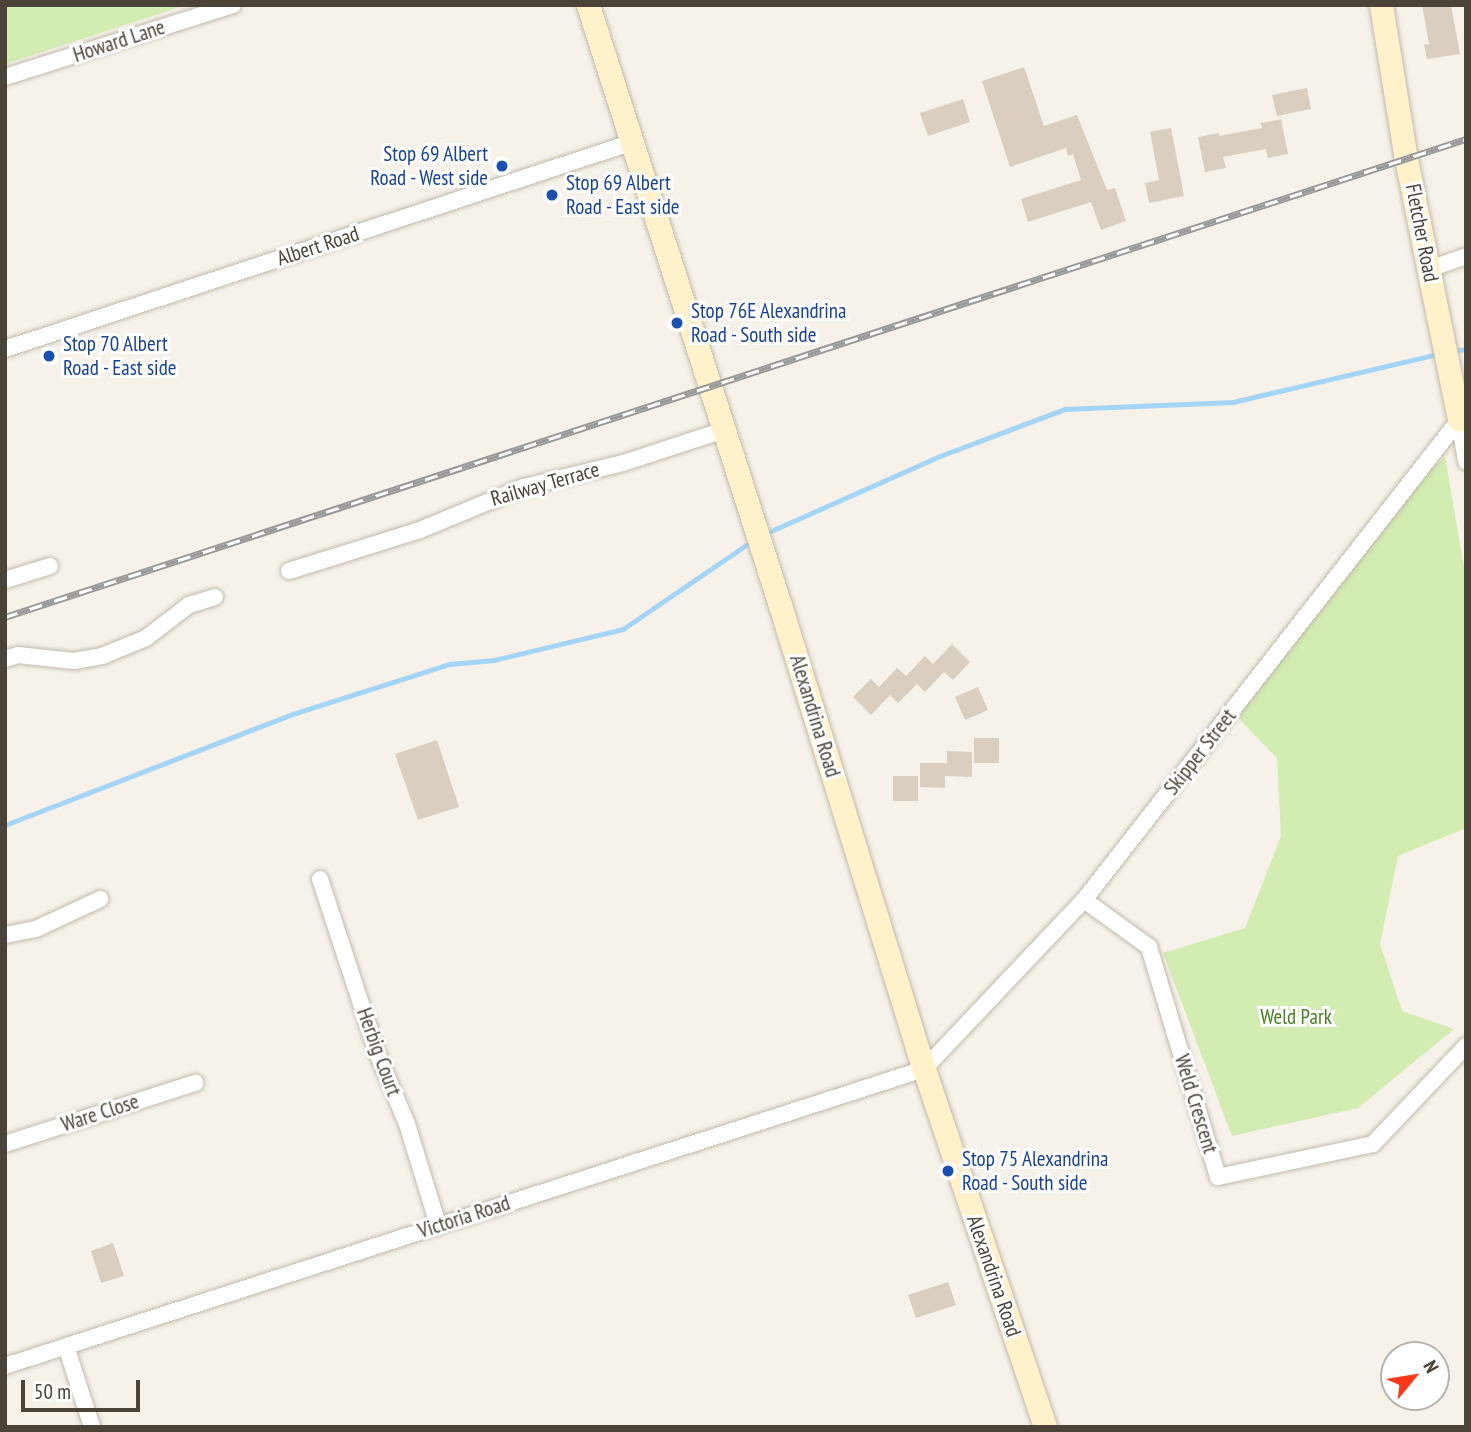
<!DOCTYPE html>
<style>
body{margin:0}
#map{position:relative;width:1471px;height:1432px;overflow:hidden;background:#f6f2ea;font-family:"PT Sans Narrow",sans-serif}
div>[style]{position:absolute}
.green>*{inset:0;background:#d2ecb1}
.stream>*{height:4.5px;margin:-2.25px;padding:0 2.25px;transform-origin:2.25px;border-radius:2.25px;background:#a4d5f6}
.building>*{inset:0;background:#d9cebf}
.roads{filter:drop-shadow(0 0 2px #c2baac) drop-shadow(0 0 2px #c2baac)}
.street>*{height:16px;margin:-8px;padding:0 8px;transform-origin:8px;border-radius:8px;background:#fff}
.secondary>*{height:23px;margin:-11.5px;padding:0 11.5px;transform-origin:11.5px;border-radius:11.5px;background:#fff2cb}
.rail>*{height:7px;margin-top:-3.5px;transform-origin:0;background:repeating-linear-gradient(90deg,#fff 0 13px,#999 0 26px);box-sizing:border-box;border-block:2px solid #999}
.dots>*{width:19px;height:19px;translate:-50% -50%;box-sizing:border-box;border:4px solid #fff;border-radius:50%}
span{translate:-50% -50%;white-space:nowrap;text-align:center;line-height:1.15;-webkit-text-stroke:6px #fff;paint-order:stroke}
.street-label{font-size:21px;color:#4b4337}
.transit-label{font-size:21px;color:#164399}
.right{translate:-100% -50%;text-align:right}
.left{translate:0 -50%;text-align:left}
.park-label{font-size:21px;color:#498225}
.frame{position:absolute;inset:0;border:7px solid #4b4337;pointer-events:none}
.north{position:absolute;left:1380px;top:1341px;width:70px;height:70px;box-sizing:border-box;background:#fff;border:2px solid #b7b4af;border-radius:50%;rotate:60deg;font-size:19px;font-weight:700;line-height:28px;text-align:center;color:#4b4337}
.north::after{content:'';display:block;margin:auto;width:24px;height:32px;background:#ff3918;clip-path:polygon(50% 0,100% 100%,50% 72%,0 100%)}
.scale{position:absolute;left:21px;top:1380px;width:119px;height:32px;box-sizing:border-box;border:4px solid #4b4337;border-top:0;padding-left:9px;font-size:21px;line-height:24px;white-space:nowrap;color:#4b4337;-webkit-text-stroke:5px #fff;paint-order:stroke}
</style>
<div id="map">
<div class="green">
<i style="clip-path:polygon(5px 5px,186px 5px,5px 64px)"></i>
<i style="clip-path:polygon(1445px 457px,1466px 579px,1466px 828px,1398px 856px,1380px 944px,1402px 1011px,1454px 1029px,1358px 1108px,1232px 1136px,1163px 953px,1245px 928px,1281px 836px,1277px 758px,1233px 713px,1414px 481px)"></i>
</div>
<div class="stream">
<i style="left:1459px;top:350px;width:7px;rotate:-8deg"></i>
<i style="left:771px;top:531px;width:185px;rotate:-23.9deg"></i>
<i style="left:940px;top:456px;width:134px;rotate:-20.6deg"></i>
<i style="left:1065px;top:409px;width:168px;rotate:-2.4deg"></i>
<i style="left:1233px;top:402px;width:206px;rotate:-13.2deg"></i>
<i style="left:5px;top:825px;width:309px;rotate:-21.1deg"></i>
<i style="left:293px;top:714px;width:165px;rotate:-17.7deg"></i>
<i style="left:450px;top:664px;width:44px;rotate:-5.2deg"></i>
<i style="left:494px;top:660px;width:133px;rotate:-13.5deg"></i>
<i style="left:623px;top:629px;width:149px;rotate:-34.3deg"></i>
</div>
<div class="building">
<i style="clip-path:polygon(1422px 5px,1451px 5px,1460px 54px,1427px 59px,1424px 45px,1429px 44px)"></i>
<i style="clip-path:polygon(1024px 67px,1044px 126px,1077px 115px,1107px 190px,1115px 188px,1126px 221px,1101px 230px,1091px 202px,1028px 222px,1021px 199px,1081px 180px,1073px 154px,1068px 156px,1066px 148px,1010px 167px,982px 81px)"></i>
<i style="clip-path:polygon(1307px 88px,1311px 109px,1277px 116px,1272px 95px)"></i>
<i style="clip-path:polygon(963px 99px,970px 122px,928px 136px,920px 113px)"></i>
<i style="clip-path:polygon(1281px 119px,1288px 154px,1268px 158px,1266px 149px,1223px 157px,1226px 168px,1205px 172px,1198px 137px,1219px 133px,1219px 136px,1262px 128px,1261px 123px)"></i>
<i style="clip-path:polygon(1171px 128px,1184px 196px,1149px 203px,1145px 183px,1159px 180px,1150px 132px)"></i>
<i style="clip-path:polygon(952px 644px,970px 662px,953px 680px,944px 672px,925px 692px,917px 684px,898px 703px,890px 695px,871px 715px,853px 697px,871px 679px,879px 687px,897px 668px,906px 676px,925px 656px,933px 664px)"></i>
<i style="clip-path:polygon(978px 687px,988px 710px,965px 720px,955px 697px)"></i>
<i style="clip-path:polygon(974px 738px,999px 738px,999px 763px,974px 763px)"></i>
<i style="clip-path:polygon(437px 740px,459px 807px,418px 820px,395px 754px)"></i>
<i style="clip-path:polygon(947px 751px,972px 752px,972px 777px,945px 776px,945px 788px,920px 787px,920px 763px,947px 763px)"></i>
<i style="clip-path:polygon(893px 776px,918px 776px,918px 801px,893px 801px)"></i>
<i style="clip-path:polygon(113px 1243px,124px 1276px,101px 1283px,91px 1251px)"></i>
<i style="clip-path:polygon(948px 1282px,956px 1305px,916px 1318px,908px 1295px)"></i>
</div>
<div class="roads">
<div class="street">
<i style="left:5px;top:77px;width:239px;rotate:-17.5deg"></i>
<i style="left:1429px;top:269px;width:39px;rotate:-19deg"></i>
<i style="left:5px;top:349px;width:658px;rotate:-18.24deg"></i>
<i style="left:1459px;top:420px;width:42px;rotate:80.3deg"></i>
<i style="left:289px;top:571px;width:137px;rotate:-17.4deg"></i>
<i style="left:420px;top:530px;width:113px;rotate:-22.5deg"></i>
<i style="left:524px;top:487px;width:102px;rotate:-13.6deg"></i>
<i style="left:623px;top:463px;width:106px;rotate:-18.1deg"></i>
<i style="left:5px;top:580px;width:47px;rotate:-17.3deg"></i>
<i style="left:5px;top:659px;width:14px;rotate:-17deg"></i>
<i style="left:18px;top:655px;width:56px;rotate:6.1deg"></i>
<i style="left:74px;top:661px;width:28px;rotate:-10deg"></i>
<i style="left:102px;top:656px;width:48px;rotate:-22.2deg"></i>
<i style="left:146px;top:638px;width:54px;rotate:-37.5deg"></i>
<i style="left:189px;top:605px;width:27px;rotate:-17deg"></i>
<i style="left:320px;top:879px;width:185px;rotate:71.8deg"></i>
<i style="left:378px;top:1055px;width:75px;rotate:67.2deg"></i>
<i style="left:407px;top:1124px;width:106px;rotate:72.9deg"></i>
<i style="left:1084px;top:900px;width:80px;rotate:35.9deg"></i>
<i style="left:1149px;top:947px;width:240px;rotate:73.3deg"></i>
<i style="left:1218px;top:1177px;width:158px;rotate:-12deg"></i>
<i style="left:1373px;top:1144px;width:135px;rotate:-46.5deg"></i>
<i style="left:5px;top:935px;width:32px;rotate:-11deg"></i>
<i style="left:36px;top:929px;width:71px;rotate:-25.1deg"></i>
<i style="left:5px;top:1144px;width:200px;rotate:-17.8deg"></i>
<i style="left:66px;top:1346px;width:85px;rotate:72.2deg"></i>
<i style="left:5px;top:1366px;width:966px;rotate:-17.91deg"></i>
<i style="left:924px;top:1069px;width:233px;rotate:-46.6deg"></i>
<i style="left:1084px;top:900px;width:609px;rotate:-52deg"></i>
</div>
<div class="secondary">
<i style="left:588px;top:5px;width:630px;rotate:72.26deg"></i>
<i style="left:780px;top:605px;width:486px;rotate:72.8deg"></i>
<i style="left:924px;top:1069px;width:378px;rotate:71.3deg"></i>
<i style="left:1381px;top:5px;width:156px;rotate:80.8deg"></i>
<i style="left:1406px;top:159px;width:266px;rotate:78.5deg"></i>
</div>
</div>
<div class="rail">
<i style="left:5px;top:617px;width:1537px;rotate:-18.12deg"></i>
</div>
<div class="dots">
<i style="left:502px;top:166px;background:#1a4fb4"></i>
<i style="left:552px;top:195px;background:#1a4fb4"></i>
<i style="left:677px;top:323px;background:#1a4fb4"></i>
<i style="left:49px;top:356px;background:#1a4fb4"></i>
<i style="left:948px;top:1171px;background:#1a4fb4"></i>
</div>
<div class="street-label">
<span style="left:119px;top:41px;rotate:-18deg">Howard Lane</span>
<span style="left:1422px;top:233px;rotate:79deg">Fletcher Road</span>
<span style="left:318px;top:246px;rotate:-18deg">Albert Road</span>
<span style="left:545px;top:484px;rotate:-16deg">Railway Terrace</span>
<span style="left:815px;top:716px;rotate:73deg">Alexandrina Road</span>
<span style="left:1200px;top:752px;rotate:-52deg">Skipper Street</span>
<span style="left:379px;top:1052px;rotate:70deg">Herbig Court</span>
<span style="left:1196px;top:1104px;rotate:73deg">Weld Crescent</span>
<span style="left:100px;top:1113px;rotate:-18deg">Ware Close</span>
<span style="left:464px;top:1217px;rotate:-18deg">Victoria Road</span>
<span style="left:994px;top:1276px;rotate:71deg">Alexandrina Road</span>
</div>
<div class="transit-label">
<span class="right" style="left:488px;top:166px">Stop 69 Albert<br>Road - West side</span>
<span class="left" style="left:566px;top:195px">Stop 69 Albert<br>Road - East side</span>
<span class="left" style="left:691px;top:323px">Stop 76E Alexandrina<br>Road - South side</span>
<span class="left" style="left:63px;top:356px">Stop 70 Albert<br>Road - East side</span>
<span class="left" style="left:962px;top:1171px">Stop 75 Alexandrina<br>Road - South side</span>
</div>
<div class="park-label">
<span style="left:1296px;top:1017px">Weld Park</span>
</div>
<div class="frame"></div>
<div class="north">N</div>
<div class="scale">50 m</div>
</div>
